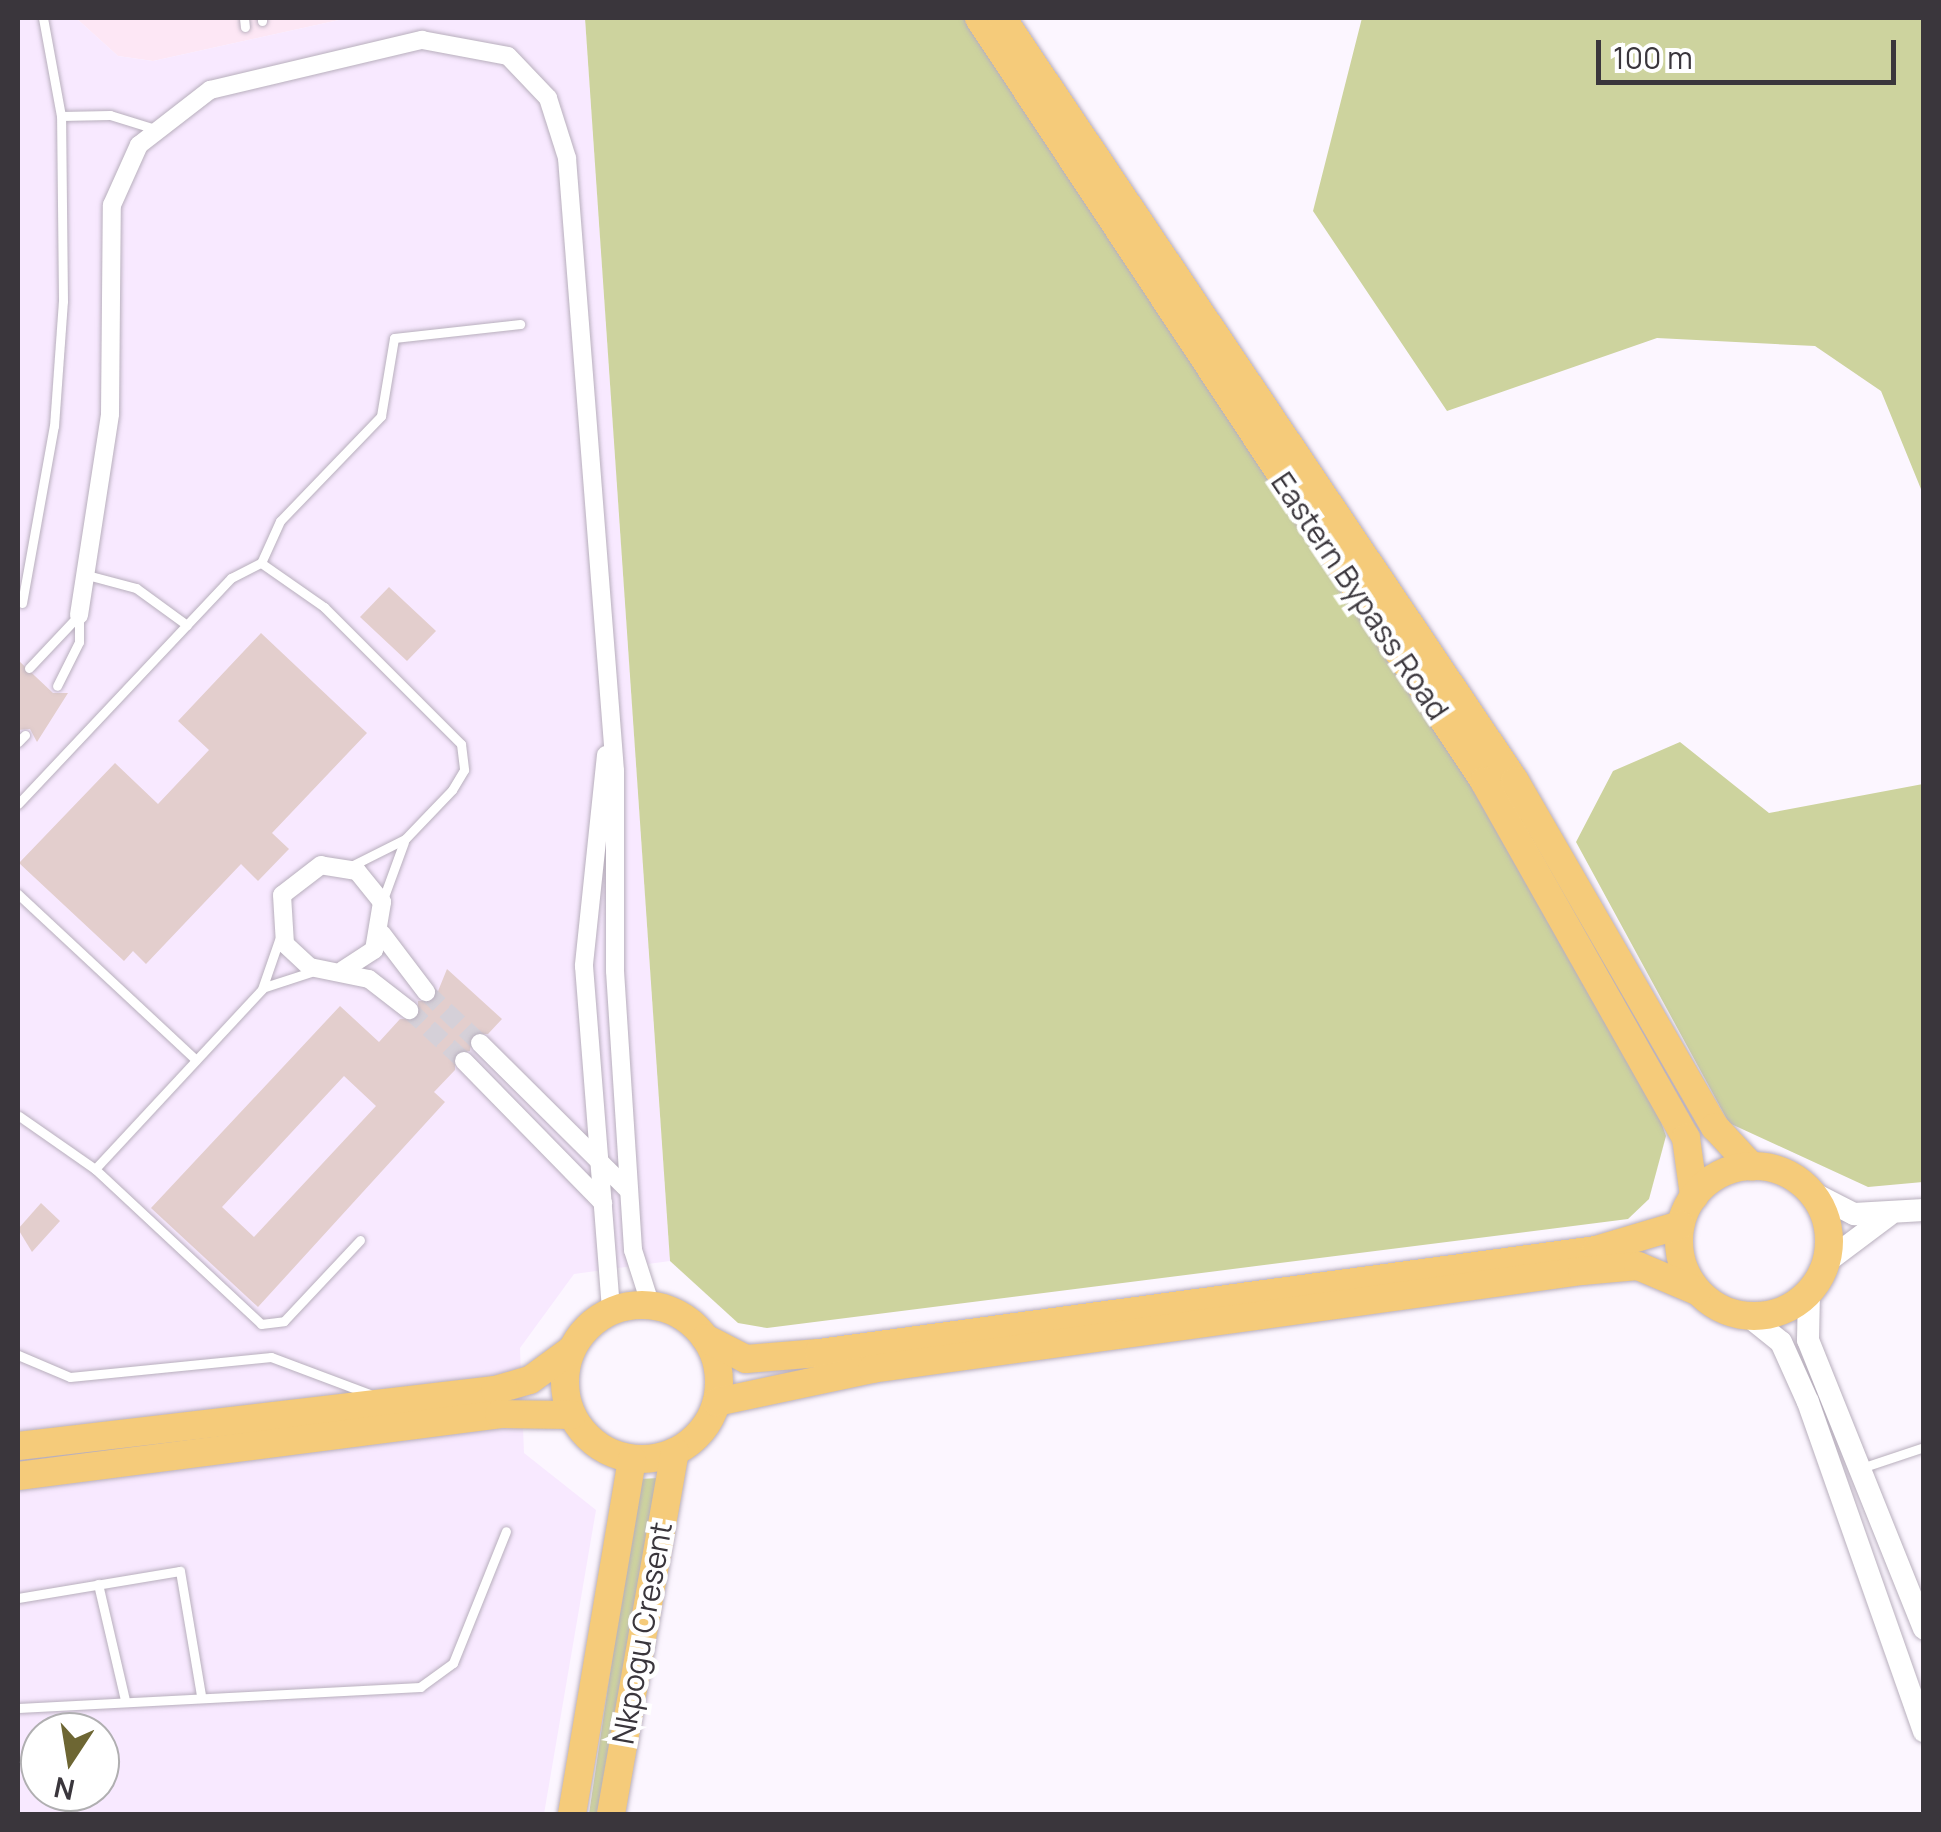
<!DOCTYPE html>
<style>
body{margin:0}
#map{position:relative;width:1941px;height:1832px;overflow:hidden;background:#fcf6ff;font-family:Manrope,sans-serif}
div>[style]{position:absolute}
.commercial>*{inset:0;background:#fde7f5}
.built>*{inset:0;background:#f8e9ff}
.green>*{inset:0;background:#cdd39e}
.building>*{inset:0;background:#e3cecd}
.minor-tunnel>*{height:18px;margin-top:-9px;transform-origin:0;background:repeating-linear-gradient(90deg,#d5d0d8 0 18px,transparent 0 27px)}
.roads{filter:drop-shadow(0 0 2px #b8afbd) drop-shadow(0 0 2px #b8afbd)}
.service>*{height:9px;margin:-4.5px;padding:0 4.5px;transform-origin:4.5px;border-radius:4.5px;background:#fff}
.minor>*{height:18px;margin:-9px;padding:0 9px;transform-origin:9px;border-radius:9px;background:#fff}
.tertiary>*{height:22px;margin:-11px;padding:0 11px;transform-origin:11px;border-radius:11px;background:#fff}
.primary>*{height:28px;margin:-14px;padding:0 14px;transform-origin:14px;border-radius:14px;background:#f5cb7a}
.primary>.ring{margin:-14px;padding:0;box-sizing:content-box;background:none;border:28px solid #f5cb7a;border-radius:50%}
span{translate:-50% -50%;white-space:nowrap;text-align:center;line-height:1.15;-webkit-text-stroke:9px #fff;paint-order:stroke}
.street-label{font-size:30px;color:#3a363c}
.frame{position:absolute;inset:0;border:20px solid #3a363c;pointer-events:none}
.north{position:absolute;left:20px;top:1712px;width:100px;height:100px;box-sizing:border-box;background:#fff;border:2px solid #b0afb1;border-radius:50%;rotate:192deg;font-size:28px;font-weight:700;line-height:40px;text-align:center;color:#3a363c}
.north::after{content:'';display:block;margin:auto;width:35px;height:45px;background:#6d6633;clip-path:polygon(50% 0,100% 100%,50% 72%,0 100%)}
.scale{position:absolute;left:1596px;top:40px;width:300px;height:45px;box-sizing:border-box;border:5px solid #3a363c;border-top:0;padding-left:12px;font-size:30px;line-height:35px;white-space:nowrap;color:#3a363c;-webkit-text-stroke:8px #fff;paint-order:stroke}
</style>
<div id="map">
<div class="commercial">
<i style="clip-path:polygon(76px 18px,348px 18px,153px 61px,118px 56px)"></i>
</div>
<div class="built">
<i style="clip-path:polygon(evenodd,18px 18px,76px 18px,118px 56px,153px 61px,348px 18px,585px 18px,670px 1261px,574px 1274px,520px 1348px,524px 1453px,596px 1510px,544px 1814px,18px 1814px,18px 18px,40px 1732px,100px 1732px,100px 1792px,40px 1792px,40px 1732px)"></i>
</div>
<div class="green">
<i style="clip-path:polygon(585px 18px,975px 18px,1418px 681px,1639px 1060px,1666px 1136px,1649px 1199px,1628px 1219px,767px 1328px,738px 1323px,670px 1261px)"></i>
<i style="clip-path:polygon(1362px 18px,1923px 18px,1923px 494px,1881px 391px,1815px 346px,1657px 338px,1447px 411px,1313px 211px)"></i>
<i style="clip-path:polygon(1680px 742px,1769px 813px,1923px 784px,1923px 1182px,1868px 1187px,1729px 1123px,1576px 842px,1613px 771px)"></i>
<i style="clip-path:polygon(659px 1478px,597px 1814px,589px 1814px,639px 1479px)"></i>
</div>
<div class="building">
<i style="clip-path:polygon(389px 587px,436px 631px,407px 661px,360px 617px)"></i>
<i style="clip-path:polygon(261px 633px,367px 733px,272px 833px,289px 849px,258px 881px,241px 864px,146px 964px,133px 951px,124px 961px,19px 863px,115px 763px,158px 804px,209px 750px,178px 721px)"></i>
<i style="clip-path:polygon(18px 660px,53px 693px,68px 693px,37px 742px,30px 729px,18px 730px)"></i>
<i style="clip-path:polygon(evenodd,447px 969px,502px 1019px,488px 1034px,472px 1034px,470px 1051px,455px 1053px,455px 1070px,434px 1092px,445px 1102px,258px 1307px,151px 1208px,340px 1006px,379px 1042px,400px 1019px,418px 1018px,418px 1001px,434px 1001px,447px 969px,344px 1076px,376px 1106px,254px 1237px,222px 1207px,344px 1076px)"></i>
<i style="clip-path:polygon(41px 1203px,60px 1221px,32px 1252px,18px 1229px)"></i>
</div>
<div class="minor-tunnel">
<i style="left:426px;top:992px;width:74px;rotate:43.4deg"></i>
<i style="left:409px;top:1010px;width:75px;rotate:42.8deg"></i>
</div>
<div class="roads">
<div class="service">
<i style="left:244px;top:18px;width:9px;rotate:84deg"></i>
<i style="left:262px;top:18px;width:3px;rotate:90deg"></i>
<i style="left:61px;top:116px;width:49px;rotate:-1.2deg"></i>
<i style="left:110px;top:115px;width:44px;rotate:17.2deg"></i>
<i style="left:261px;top:563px;width:46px;rotate:-65.7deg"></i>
<i style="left:280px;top:521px;width:146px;rotate:-46.1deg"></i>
<i style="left:381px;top:416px;width:79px;rotate:-80.5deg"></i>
<i style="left:394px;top:338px;width:127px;rotate:-6.3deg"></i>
<i style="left:87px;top:575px;width:51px;rotate:14.9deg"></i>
<i style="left:136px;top:588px;width:63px;rotate:36deg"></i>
<i style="left:22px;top:603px;width:180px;rotate:-79.8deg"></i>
<i style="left:54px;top:426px;width:125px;rotate:-85.9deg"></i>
<i style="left:63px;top:301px;width:185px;rotate:-90.6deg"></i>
<i style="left:61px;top:116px;width:100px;rotate:-100.4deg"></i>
<i style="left:29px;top:668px;width:73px;rotate:-46.7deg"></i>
<i style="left:79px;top:615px;width:27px;rotate:90deg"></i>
<i style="left:79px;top:642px;width:49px;rotate:116.6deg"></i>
<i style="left:18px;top:742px;width:10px;rotate:-45deg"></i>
<i style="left:18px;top:804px;width:311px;rotate:-46.7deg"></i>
<i style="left:231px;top:578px;width:34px;rotate:-27deg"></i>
<i style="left:261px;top:563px;width:77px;rotate:34.9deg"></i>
<i style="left:324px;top:607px;width:194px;rotate:45deg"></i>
<i style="left:461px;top:744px;width:26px;rotate:83deg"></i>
<i style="left:464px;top:770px;width:23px;rotate:121deg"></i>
<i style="left:452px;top:790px;width:68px;rotate:133.8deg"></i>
<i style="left:405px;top:839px;width:63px;rotate:153.4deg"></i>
<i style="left:18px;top:894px;width:243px;rotate:43deg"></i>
<i style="left:382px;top:902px;width:64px;rotate:-69.9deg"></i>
<i style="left:265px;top:987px;width:48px;rotate:-18.1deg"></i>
<i style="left:19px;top:1116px;width:93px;rotate:34.9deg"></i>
<i style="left:95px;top:1169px;width:227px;rotate:43deg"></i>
<i style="left:261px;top:1324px;width:23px;rotate:-7deg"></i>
<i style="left:284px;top:1321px;width:111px;rotate:-46.8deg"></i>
<i style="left:95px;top:1169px;width:246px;rotate:-47.1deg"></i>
<i style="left:262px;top:989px;width:52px;rotate:-70.9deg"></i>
<i style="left:18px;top:1355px;width:56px;rotate:22.9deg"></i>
<i style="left:70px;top:1377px;width:202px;rotate:-5.7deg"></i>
<i style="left:271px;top:1357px;width:111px;rotate:20.6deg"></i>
<i style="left:1861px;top:1468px;width:66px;rotate:-18.4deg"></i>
<i style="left:98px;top:1584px;width:119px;rotate:76.9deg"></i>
<i style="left:18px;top:1598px;width:164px;rotate:-9.5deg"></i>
<i style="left:180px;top:1571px;width:126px;rotate:80.4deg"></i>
<i style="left:18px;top:1708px;width:403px;rotate:-3deg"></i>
<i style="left:420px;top:1687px;width:41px;rotate:-36deg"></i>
<i style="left:453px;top:1663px;width:142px;rotate:-68.1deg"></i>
</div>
<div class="minor">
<i style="left:79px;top:615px;width:203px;rotate:-81.2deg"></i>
<i style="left:110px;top:414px;width:209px;rotate:-89.5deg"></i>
<i style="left:112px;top:205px;width:66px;rotate:-65.8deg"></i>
<i style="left:139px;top:145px;width:90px;rotate:-37.8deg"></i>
<i style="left:210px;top:90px;width:218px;rotate:-13.3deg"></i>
<i style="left:422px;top:40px;width:87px;rotate:10.5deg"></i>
<i style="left:508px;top:56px;width:58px;rotate:46.4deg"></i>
<i style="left:548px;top:98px;width:63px;rotate:72.4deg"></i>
<i style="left:567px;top:158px;width:615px;rotate:85.52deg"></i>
<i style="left:615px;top:771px;width:200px;rotate:90deg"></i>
<i style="left:615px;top:971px;width:280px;rotate:86.3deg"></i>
<i style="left:633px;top:1250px;width:59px;rotate:72.2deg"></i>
<i style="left:606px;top:755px;width:212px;rotate:96deg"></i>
<i style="left:584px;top:966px;width:346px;rotate:85.5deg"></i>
<i style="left:382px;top:934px;width:73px;rotate:52.8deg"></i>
<i style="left:343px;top:970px;width:37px;rotate:-33deg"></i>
<i style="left:374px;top:950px;width:49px;rotate:-80.5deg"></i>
<i style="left:382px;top:902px;width:40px;rotate:-129deg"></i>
<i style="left:357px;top:871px;width:36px;rotate:-171deg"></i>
<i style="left:321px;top:865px;width:49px;rotate:142.4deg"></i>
<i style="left:282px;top:895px;width:49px;rotate:86.5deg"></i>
<i style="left:285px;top:944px;width:34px;rotate:43deg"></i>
<i style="left:310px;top:967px;width:60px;rotate:11.5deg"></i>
<i style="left:369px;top:979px;width:51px;rotate:37.8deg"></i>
<i style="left:480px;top:1043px;width:210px;rotate:44.8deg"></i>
<i style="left:464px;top:1061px;width:199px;rotate:45.6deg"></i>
</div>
<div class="tertiary">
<i style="left:1809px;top:1191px;width:51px;rotate:27.1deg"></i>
<i style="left:1854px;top:1214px;width:70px;rotate:-3.3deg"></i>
<i style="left:1825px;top:1263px;width:80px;rotate:-36.9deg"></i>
<i style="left:1809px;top:1292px;width:48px;rotate:91.2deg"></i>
<i style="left:1808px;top:1340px;width:311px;rotate:68.1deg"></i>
<i style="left:1747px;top:1315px;width:43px;rotate:38.5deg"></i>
<i style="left:1781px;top:1342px;width:66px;rotate:65.8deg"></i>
<i style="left:1808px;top:1402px;width:349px;rotate:70.6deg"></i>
</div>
<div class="primary">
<i style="left:979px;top:18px;width:915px;rotate:56.5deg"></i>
<i style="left:1484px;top:781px;width:410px;rotate:60.5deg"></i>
<i style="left:1686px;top:1138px;width:59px;rotate:82.1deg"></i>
<i style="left:1002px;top:18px;width:919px;rotate:56.09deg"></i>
<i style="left:1515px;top:781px;width:400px;rotate:60deg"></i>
<i style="left:1715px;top:1127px;width:54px;rotate:47.2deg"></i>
<i class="ring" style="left:1679px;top:1166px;width:122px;height:122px"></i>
<i class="ring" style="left:565px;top:1305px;width:126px;height:126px"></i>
<i style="left:705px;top:1338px;width:46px;rotate:27.1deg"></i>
<i style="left:746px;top:1359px;width:73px;rotate:-4.7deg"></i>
<i style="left:819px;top:1353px;width:784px;rotate:-7.55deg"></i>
<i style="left:1596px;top:1250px;width:88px;rotate:-16.6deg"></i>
<i style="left:717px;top:1402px;width:158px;rotate:-12deg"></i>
<i style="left:872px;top:1369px;width:717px;rotate:-7.86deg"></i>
<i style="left:1582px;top:1271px;width:56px;rotate:-5.1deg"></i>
<i style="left:1638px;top:1266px;width:64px;rotate:23deg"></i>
<i style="left:18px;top:1446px;width:480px;rotate:-6.7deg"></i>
<i style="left:495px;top:1390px;width:36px;rotate:-16deg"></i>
<i style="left:530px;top:1380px;width:51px;rotate:-36.2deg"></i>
<i style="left:18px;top:1476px;width:485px;rotate:-7.3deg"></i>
<i style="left:499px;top:1414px;width:73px;rotate:0.8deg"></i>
<i style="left:572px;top:1814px;width:360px;rotate:-80.4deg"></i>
<i style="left:611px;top:1814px;width:368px;rotate:-80deg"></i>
</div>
</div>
<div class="street-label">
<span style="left:1360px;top:596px;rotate:56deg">Eastern Bypass Road</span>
<span style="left:642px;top:1633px;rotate:-80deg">Nkpogu Cresent</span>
</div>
<div class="frame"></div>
<div class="north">N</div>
<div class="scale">100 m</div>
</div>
